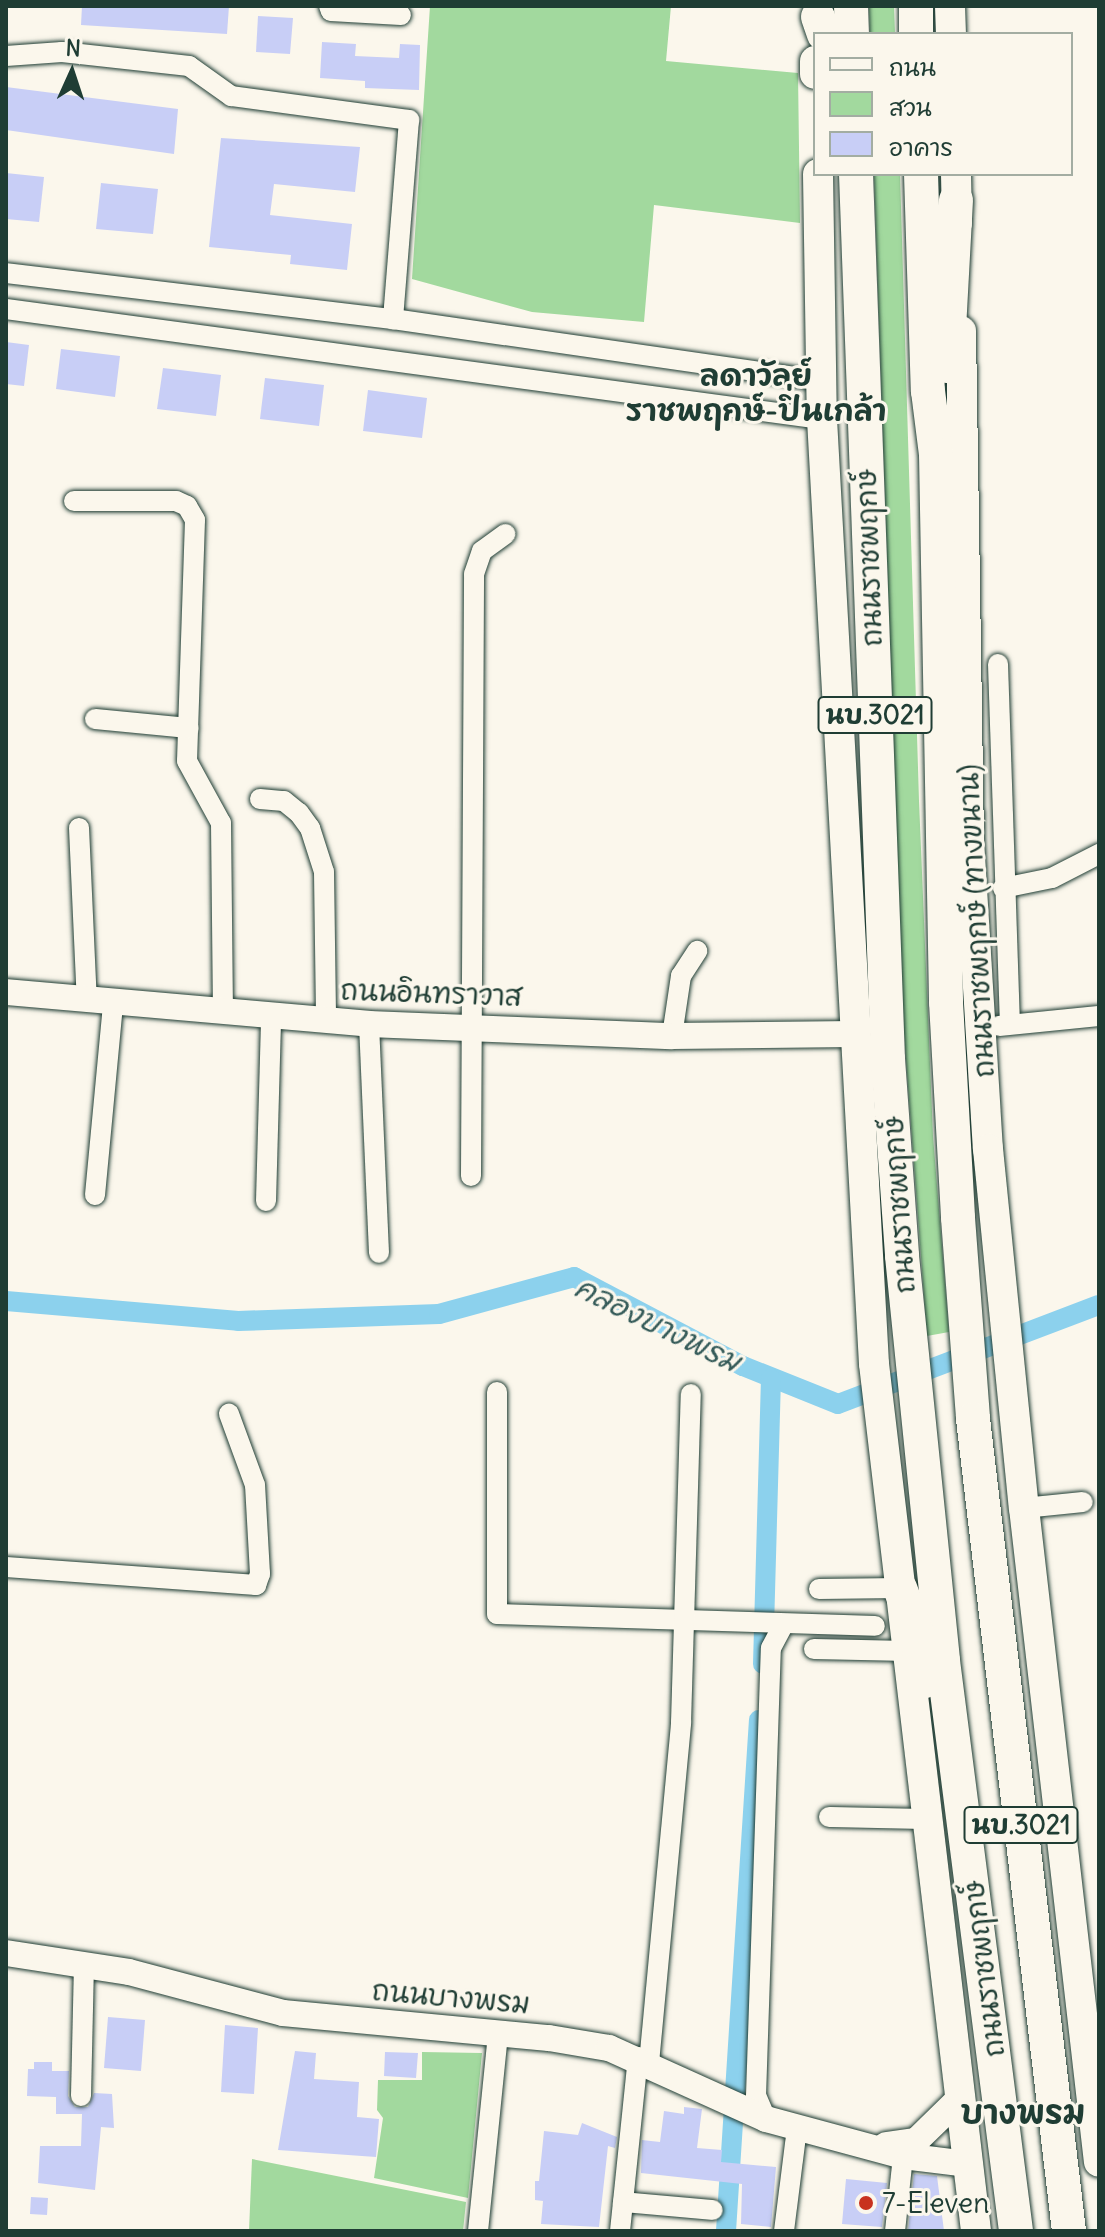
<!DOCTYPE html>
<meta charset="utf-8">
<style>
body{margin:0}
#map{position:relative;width:1105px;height:2237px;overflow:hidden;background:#fbf7ec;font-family:Delius,"Playpen Sans Thai",sans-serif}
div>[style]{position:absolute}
.green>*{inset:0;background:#a2d99e}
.canal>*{height:20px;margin:-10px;padding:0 10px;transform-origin:10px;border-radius:10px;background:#8cd1ed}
.building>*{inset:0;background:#c8cef6}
.roads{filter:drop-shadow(0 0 2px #1f3d34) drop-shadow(0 0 2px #1f3d34)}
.minor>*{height:20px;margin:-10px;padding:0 10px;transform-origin:10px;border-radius:10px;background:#fbf7ec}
.tertiary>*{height:26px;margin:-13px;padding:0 13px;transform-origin:13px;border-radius:13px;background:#fbf7ec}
.secondary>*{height:30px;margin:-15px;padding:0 15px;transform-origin:15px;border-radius:15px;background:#fbf7ec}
.primary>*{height:34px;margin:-17px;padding:0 17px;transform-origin:17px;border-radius:17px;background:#fbf7ec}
.dots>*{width:22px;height:22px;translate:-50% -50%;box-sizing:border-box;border:4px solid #fbf7ec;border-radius:50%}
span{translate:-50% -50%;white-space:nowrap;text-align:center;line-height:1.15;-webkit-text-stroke:6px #fbf7ec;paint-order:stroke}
.shield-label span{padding:2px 6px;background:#fbf7ec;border:2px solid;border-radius:6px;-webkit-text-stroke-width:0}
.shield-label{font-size:26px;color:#1f3d34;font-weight:700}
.street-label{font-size:28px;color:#1f3d34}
.poi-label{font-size:28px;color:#1f3d34}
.left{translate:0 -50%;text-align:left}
.neighbourhood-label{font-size:30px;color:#1f3d34;font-weight:700}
.water-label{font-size:30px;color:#355b59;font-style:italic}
.quarter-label{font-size:32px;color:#1f3d34;font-weight:700}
.frame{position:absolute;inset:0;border:8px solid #1f3d34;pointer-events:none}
.legend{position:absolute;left:813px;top:32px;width:260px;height:144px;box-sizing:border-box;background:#fbf7ec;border:2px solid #a3ada2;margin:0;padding:10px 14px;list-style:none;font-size:24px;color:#1f3d34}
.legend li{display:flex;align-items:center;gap:16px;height:40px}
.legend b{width:40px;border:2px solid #a3ada2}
.north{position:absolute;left:32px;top:32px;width:80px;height:80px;-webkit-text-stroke:6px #fbf7ec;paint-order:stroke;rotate:3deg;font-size:22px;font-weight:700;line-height:32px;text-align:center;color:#1f3d34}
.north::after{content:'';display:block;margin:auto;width:28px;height:36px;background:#1f3d34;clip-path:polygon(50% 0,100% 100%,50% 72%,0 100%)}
</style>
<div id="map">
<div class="green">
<i style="clip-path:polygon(430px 6px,671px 6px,666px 61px,798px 73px,800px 223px,654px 205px,644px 322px,532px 312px,412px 279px)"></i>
<i style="clip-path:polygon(869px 6px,894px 6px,895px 34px,870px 34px)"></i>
<i style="clip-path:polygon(874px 174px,900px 174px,919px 801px,933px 1136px,949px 1332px,927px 1336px,902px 1007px)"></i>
<i style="clip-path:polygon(422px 2052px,482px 2053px,468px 2198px,374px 2178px,383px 2118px,377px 2110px,378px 2080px,422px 2080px)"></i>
<i style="clip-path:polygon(252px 2159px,466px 2202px,463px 2231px,249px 2231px)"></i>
</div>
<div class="canal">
<i style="left:6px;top:1301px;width:233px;rotate:4.9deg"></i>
<i style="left:238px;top:1321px;width:201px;rotate:-2deg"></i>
<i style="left:439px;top:1314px;width:140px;rotate:-15.3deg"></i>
<i style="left:574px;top:1277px;width:191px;rotate:27.8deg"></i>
<i style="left:743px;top:1366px;width:102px;rotate:21.8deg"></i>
<i style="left:838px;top:1404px;width:279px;rotate:-20.8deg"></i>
<i style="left:763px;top:1664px;width:285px;rotate:-88.4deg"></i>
<i style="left:726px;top:2231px;width:512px;rotate:-86.31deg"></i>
</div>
<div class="building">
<i style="clip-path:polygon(82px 6px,229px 6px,227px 34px,81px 25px)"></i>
<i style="clip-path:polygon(258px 16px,293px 18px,290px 54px,256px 52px)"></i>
<i style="clip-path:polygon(322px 42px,356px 44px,355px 56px,399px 58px,400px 44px,420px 45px,419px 90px,365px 88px,365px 81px,320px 78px)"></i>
<i style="clip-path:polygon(6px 87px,178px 109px,174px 154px,6px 130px)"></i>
<i style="clip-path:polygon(221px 138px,360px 147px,355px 192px,274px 184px,270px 215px,352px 224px,347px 270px,290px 264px,291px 255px,209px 247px)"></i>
<i style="clip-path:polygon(6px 173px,44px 177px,39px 222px,6px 219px)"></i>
<i style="clip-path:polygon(101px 183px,158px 189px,153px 234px,96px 229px)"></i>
<i style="clip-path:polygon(6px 342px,29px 345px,24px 386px,6px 384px)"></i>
<i style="clip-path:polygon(61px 349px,120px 356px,115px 397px,56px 389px)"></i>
<i style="clip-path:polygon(163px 368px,221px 375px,216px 416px,157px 409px)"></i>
<i style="clip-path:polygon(265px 378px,324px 385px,319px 426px,260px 419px)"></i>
<i style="clip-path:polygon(368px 390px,427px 398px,422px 438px,363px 431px)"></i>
<i style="clip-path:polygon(108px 2017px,145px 2020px,141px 2071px,104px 2068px)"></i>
<i style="clip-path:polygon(225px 2025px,258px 2028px,254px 2094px,221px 2092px)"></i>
<i style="clip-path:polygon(295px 2051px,316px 2053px,314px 2079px,359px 2082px,357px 2117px,379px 2119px,376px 2157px,278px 2150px)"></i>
<i style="clip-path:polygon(385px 2052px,418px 2053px,416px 2078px,384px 2076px)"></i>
<i style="clip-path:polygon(34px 2062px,52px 2062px,52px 2071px,69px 2071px,68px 2096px,75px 2107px,88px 2107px,94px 2093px,112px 2094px,114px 2128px,101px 2127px,95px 2190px,38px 2183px,40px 2146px,81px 2146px,82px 2114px,56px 2114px,56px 2097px,27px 2096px,28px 2069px,34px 2069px)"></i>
<i style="clip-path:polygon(684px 2107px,702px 2109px,697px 2148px,722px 2150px,721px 2162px,776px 2167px,771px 2227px,741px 2224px,742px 2184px,641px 2173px,642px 2140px,660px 2142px,664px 2111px,684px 2114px)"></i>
<i style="clip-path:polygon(582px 2123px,617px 2137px,615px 2148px,608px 2146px,599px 2227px,541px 2224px,543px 2201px,535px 2200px,535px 2181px,539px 2181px,544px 2131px,578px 2135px)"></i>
<i style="clip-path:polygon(914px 2174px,937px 2176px,944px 2231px,908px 2231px)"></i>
<i style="clip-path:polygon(846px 2179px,887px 2183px,882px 2227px,842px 2224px)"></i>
<i style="clip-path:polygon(31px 2197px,48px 2198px,47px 2215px,30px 2214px)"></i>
</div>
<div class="roads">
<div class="minor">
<i style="left:329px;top:6px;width:5px;rotate:68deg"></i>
<i style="left:331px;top:11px;width:70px;rotate:3.3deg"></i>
<i style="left:6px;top:56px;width:56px;rotate:-4.1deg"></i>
<i style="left:62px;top:52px;width:128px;rotate:6.3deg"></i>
<i style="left:189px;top:66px;width:52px;rotate:35.5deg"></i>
<i style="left:231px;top:96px;width:180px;rotate:7.7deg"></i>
<i style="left:409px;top:120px;width:200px;rotate:94.6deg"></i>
<i style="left:6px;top:273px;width:390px;rotate:6.8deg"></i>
<i style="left:393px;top:319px;width:434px;rotate:8.2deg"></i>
<i style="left:6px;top:309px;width:823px;rotate:7.68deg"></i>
<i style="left:74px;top:501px;width:102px"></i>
<i style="left:176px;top:501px;width:12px;rotate:24deg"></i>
<i style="left:187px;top:506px;width:16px;rotate:60deg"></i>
<i style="left:195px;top:520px;width:241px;rotate:91.9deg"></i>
<i style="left:187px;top:761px;width:71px;rotate:61.3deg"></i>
<i style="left:221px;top:823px;width:190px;rotate:89.4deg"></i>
<i style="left:998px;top:664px;width:359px;rotate:88.1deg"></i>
<i style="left:95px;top:719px;width:94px;rotate:5.5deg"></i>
<i style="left:260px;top:799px;width:24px;rotate:5deg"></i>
<i style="left:284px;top:801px;width:19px;rotate:39deg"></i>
<i style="left:299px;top:813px;width:19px;rotate:54deg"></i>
<i style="left:310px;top:828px;width:46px;rotate:72.3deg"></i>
<i style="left:324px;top:872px;width:149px;rotate:89.2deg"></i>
<i style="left:79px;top:828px;width:173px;rotate:87.4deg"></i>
<i style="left:1003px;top:888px;width:50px;rotate:-11.5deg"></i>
<i style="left:1052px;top:878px;width:53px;rotate:-27.1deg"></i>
<i style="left:369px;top:1024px;width:229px;rotate:87.5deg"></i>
<i style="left:999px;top:1026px;width:100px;rotate:-5.7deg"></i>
<i style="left:672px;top:1036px;width:61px;rotate:-81.5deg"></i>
<i style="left:681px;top:976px;width:30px;rotate:-57deg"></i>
<i style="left:471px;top:1176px;width:602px;rotate:-89.71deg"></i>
<i style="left:474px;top:574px;width:24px;rotate:-71deg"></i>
<i style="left:482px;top:551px;width:29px;rotate:-36deg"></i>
<i style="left:95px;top:1195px;width:193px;rotate:-84.6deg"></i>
<i style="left:266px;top:1201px;width:183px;rotate:-88.4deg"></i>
<i style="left:497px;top:1392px;width:222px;rotate:90deg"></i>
<i style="left:497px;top:1614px;width:378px;rotate:1.8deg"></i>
<i style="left:1024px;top:1508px;width:59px;rotate:-5.8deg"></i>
<i style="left:6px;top:1567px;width:251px;rotate:4.1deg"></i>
<i style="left:256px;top:1585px;width:12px;rotate:-70deg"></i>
<i style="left:260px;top:1574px;width:89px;rotate:-93.2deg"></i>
<i style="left:255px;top:1485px;width:76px;rotate:-110.1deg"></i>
<i style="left:819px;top:1589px;width:81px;rotate:-0.7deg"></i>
<i style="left:814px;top:1649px;width:94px;rotate:1.2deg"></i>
<i style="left:829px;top:1817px;width:97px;rotate:1.2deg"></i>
<i style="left:649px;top:2063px;width:342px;rotate:-84.6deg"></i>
<i style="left:681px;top:1723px;width:329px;rotate:-88.3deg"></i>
<i style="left:81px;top:2096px;width:133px;rotate:-88.7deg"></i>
<i style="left:766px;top:2119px;width:25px;rotate:-113deg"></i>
<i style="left:756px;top:2096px;width:448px;rotate:-88.1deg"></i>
<i style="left:771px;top:1648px;width:26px;rotate:-62deg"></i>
<i style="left:623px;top:2202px;width:90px;rotate:5.1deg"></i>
<i style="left:478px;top:2231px;width:198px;rotate:-84.2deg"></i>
<i style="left:620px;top:2231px;width:175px;rotate:-84.1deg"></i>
<i style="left:784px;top:2231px;width:104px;rotate:-82.8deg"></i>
<i style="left:895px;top:2231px;width:75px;rotate:-83.9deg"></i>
</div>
<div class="tertiary">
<i style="left:6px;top:992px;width:364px;rotate:5deg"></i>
<i style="left:369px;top:1024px;width:303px;rotate:2.3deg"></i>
<i style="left:672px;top:1036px;width:182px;rotate:-0.6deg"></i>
<i style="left:6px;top:1953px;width:124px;rotate:8.8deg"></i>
<i style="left:129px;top:1972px;width:159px;rotate:14.9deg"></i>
<i style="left:283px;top:2013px;width:267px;rotate:5.4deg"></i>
<i style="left:549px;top:2038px;width:61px;rotate:9.5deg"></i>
<i style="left:609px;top:2048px;width:172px;rotate:24.3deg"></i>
<i style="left:766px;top:2119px;width:142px;rotate:15.1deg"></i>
<i style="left:903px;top:2156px;width:64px;rotate:7.1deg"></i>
<i style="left:886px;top:2145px;width:30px;rotate:-8deg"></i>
<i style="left:916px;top:2141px;width:60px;rotate:-44.3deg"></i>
</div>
<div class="secondary">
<i style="left:950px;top:6px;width:28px;rotate:88deg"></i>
<i style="left:815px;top:61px;width:13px;rotate:90deg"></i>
<i style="left:818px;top:174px;width:245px;rotate:89.1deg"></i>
<i style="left:822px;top:419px;width:946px;rotate:86.85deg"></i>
<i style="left:874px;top:1364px;width:873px;rotate:83.29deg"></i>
<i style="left:956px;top:174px;width:49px;rotate:88.8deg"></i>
<i style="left:961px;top:331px;width:509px;rotate:89.1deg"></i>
<i style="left:969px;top:840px;width:310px;rotate:86.5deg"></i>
<i style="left:988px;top:1149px;width:361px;rotate:84.3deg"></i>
<i style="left:1024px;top:1508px;width:658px;rotate:83.46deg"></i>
</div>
<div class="primary">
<i style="left:851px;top:6px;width:28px;rotate:88deg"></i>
<i style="left:916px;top:6px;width:28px;rotate:90deg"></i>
<i style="left:818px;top:17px;width:18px;rotate:71deg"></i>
<i style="left:856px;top:174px;width:886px;rotate:87.93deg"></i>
<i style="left:888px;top:1059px;width:197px;rotate:85.9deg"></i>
<i style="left:902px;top:1256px;width:407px;rotate:84.2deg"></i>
<i style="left:943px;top:1661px;width:575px;rotate:82.7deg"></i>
<i style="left:921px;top:174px;width:217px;rotate:88.2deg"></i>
<i style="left:928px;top:391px;width:64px;rotate:82.8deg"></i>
<i style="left:936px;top:454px;width:548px;rotate:88.95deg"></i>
<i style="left:946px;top:1002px;width:216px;rotate:86.8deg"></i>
<i style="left:958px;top:1218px;width:202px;rotate:85.7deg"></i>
<i style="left:973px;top:1419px;width:818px;rotate:83.26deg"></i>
<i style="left:947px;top:366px;width:166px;rotate:-86.9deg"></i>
<i style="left:900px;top:1588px;width:46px;rotate:69.6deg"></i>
<i style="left:916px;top:1631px;width:51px;rotate:80.9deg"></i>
</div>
</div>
<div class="dots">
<i style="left:866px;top:2203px;background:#c8321e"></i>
</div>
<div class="shield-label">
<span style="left:875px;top:715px">นบ.3021</span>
<span style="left:1021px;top:1825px">นบ.3021</span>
</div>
<div class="street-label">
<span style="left:869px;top:558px;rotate:-92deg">ถนนราชพฤกษ์</span>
<span style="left:976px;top:921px;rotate:-93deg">ถนนราชพฤกษ์ (ทางขนาน)</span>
<span style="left:431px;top:993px;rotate:2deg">ถนนอินทราวาส</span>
<span style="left:899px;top:1205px;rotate:-94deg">ถนนราชพฤกษ์</span>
<span style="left:984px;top:1969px;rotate:-97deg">ถนนราชพฤกษ์</span>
<span style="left:451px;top:1997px;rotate:5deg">ถนนบางพรม</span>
</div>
<div class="poi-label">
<span class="left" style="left:882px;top:2203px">7-Eleven</span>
</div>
<div class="neighbourhood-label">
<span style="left:756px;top:392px">ลดาวัลย์<br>ราชพฤกษ์-ปิ่นเกล้า</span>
</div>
<div class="water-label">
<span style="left:658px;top:1324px;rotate:26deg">คลองบางพรม</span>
</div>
<div class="quarter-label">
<span style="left:1023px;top:2113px">บางพรม</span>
</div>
<div class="frame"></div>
<ul class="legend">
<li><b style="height:10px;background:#fbf7ec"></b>ถนน</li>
<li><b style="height:22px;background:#a2d99e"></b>สวน</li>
<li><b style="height:22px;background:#c8cef6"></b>อาคาร</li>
</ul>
<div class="north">N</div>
</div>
